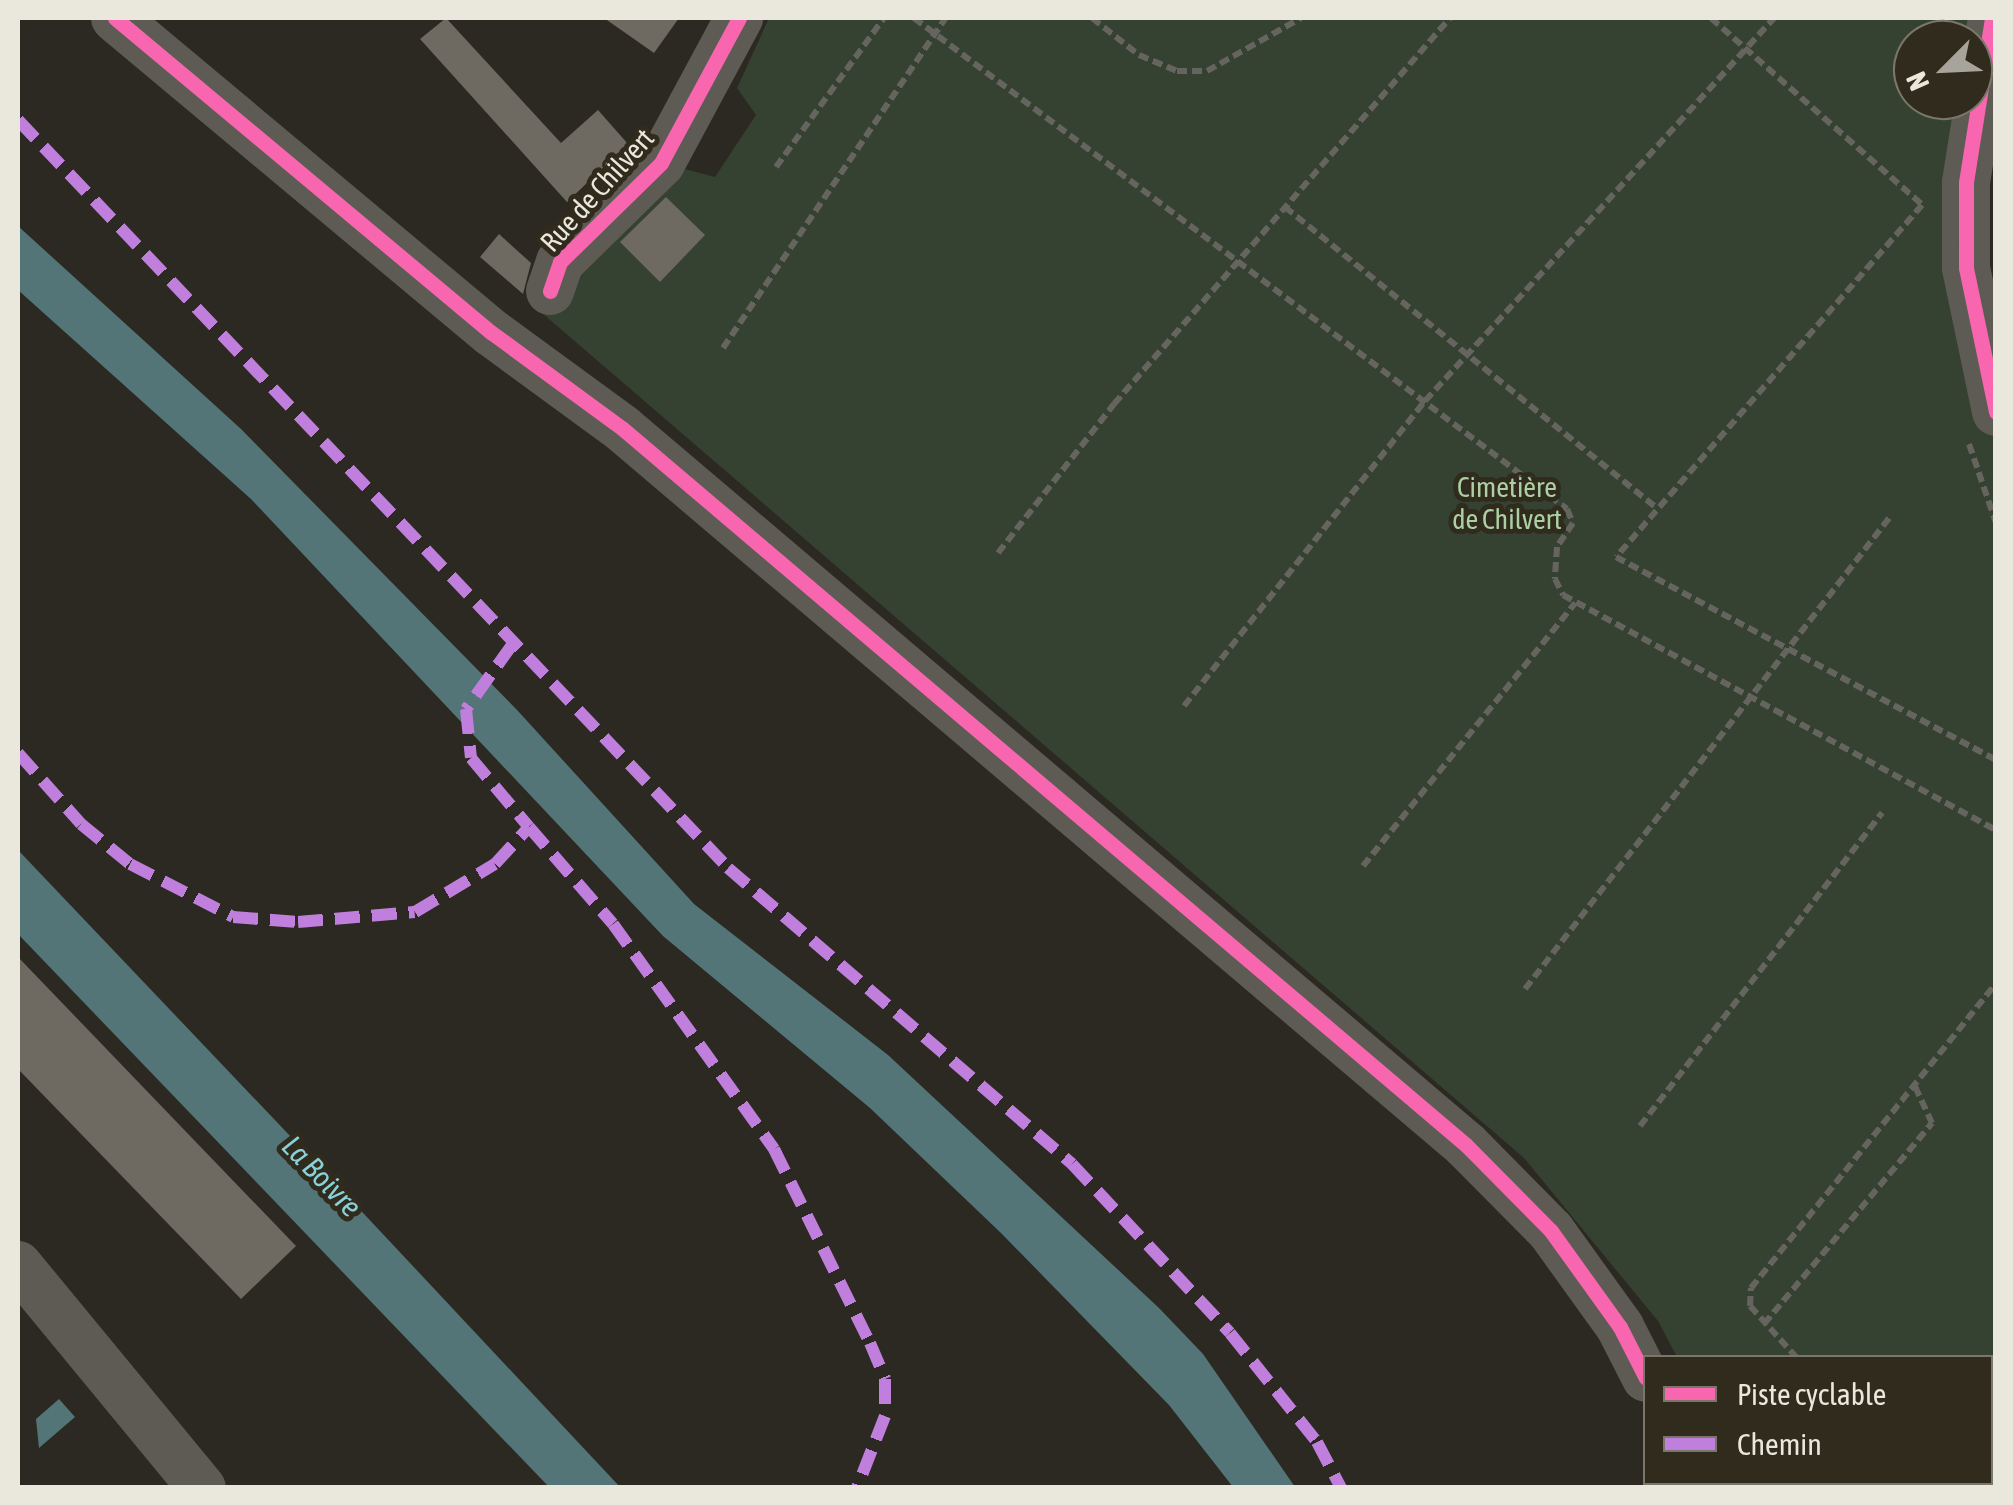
<!DOCTYPE html>
<meta charset="utf-8">
<style>
body{margin:0}
#map{position:relative;width:2013px;height:1505px;overflow:hidden;background:#2b2921;font-family:"Asap Condensed",sans-serif}
div>[style]{position:absolute}
.green>*{inset:0;background:#354131}
.water>*{inset:0;background:#547578}
.building>*{inset:0;background:#6e6961}
.path>*{height:6px;margin-top:-3px;transform-origin:0;background:repeating-linear-gradient(90deg,#66645f 0 10px,transparent 0 15px)}
.minor>*{height:48px;margin:-24px;padding:0 24px;transform-origin:24px;border-radius:24px;background:#5d5b54}
.quiet>*{height:12px;margin-top:-6px;transform-origin:0;background:repeating-linear-gradient(90deg,#c07fdc 0 25px,transparent 0 37px)}
.cycleway>*{height:15px;margin:-7.5px;padding:0 7.5px;transform-origin:7.5px;border-radius:7.5px;background:#f766af}
span{translate:-50% -50%;white-space:nowrap;text-align:center;line-height:1.15;-webkit-text-stroke:10px #302b1c;paint-order:stroke}
.street-label{font-size:28px;color:#eae7dd}
.park-label{font-size:28px;color:#abd0a4}
.water-label{font-size:30px;color:#89d0d9;font-style:italic}
.frame{position:absolute;inset:0;border:20px solid #eae7dd;pointer-events:none}
.legend{position:absolute;left:1643px;top:1355px;width:350px;height:130px;box-sizing:border-box;background:#302b1c;border:2px solid #7a7669;margin:0;padding:12px 18px;list-style:none;font-size:30px;color:#eae7dd}
.legend li{display:flex;align-items:center;gap:20px;height:50px}
.legend b{width:50px;border:2px solid #7a7669}
.north{position:absolute;left:1893px;top:20px;width:100px;height:100px;box-sizing:border-box;background:#302b1c;border:2px solid #7a7669;border-radius:50%;rotate:246deg;font-size:28px;font-weight:700;line-height:40px;text-align:center;color:#eae7dd}
.north::after{content:'';display:block;margin:auto;width:35px;height:45px;background:#a7a49b;clip-path:polygon(50% 0,100% 100%,50% 72%,0 100%)}
</style>
<div id="map">
<div class="green">
<i style="clip-path:polygon(769px 18px,1977px 18px,1973px 40px,1913px 40px,1913px 100px,1963px 100px,1995px 449px,1995px 1487px,1743px 1487px,1990px 1482px,1990px 1358px,1677px 1357px,1658px 1321px,1524px 1158px,542px 313px,681px 168px,715px 177px,756px 115px,737px 88px)"></i>
</div>
<div class="water">
<i style="clip-path:polygon(18px 226px,241px 429px,518px 711px,694px 904px,888px 1055px,1159px 1308px,1203px 1354px,1295px 1487px,1233px 1487px,1169px 1405px,1002px 1234px,870px 1108px,663px 936px,251px 499px,18px 290px)"></i>
<i style="clip-path:polygon(18px 850px,350px 1199px,620px 1487px,549px 1487px,18px 934px)"></i>
<i style="clip-path:polygon(59px 1399px,75px 1417px,39px 1448px,36px 1419px)"></i>
</div>
<div class="building">
<i style="clip-path:polygon(446px 18px,561px 143px,598px 110px,628px 144px,567px 202px,420px 39px)"></i>
<i style="clip-path:polygon(604px 18px,679px 18px,654px 53px)"></i>
<i style="clip-path:polygon(666px 197px,705px 235px,660px 282px,620px 242px)"></i>
<i style="clip-path:polygon(499px 234px,531px 263px,523px 294px,480px 257px)"></i>
<i style="clip-path:polygon(18px 957px,296px 1246px,241px 1299px,18px 1069px)"></i>
</div>
<div class="path">
<i style="left:914px;top:18px;width:817px;rotate:36.94deg"></i>
<i style="left:1567px;top:509px;width:15px;rotate:67deg"></i>
<i style="left:1573px;top:523px;width:29px;rotate:124deg"></i>
<i style="left:1557px;top:547px;width:32px;rotate:94deg"></i>
<i style="left:1555px;top:579px;width:18px;rotate:63deg"></i>
<i style="left:1563px;top:595px;width:493px;rotate:28.5deg"></i>
<i style="left:1092px;top:18px;width:60px;rotate:38.2deg"></i>
<i style="left:1139px;top:55px;width:41px;rotate:22.8deg"></i>
<i style="left:1177px;top:71px;width:30px"></i>
<i style="left:1207px;top:71px;width:108px;rotate:-29.4deg"></i>
<i style="left:1711px;top:18px;width:282px;rotate:41.5deg"></i>
<i style="left:1922px;top:205px;width:466px;rotate:131deg"></i>
<i style="left:1616px;top:557px;width:431px;rotate:28.1deg"></i>
<i style="left:776px;top:167px;width:184px;rotate:-54.1deg"></i>
<i style="left:1285px;top:207px;width:479px;rotate:39deg"></i>
<i style="left:723px;top:348px;width:398px;rotate:-56deg"></i>
<i style="left:1969px;top:444px;width:83px;rotate:71.1deg"></i>
<i style="left:998px;top:553px;width:189px;rotate:-52.1deg"></i>
<i style="left:1114px;top:404px;width:512px;rotate:-48.96deg"></i>
<i style="left:1184px;top:706px;width:389px;rotate:-51.7deg"></i>
<i style="left:1425px;top:401px;width:518px;rotate:-47.66deg"></i>
<i style="left:1363px;top:866px;width:338px;rotate:-51.1deg"></i>
<i style="left:1525px;top:989px;width:597px;rotate:-52.29deg"></i>
<i style="left:1640px;top:1126px;width:396px;rotate:-52.3deg"></i>
<i style="left:1764px;top:1324px;width:262px;rotate:-50.1deg"></i>
<i style="left:1932px;top:1123px;width:45px;rotate:-114.9deg"></i>
<i style="left:1797px;top:1358px;width:70px;rotate:-132.1deg"></i>
<i style="left:1750px;top:1306px;width:18px;rotate:-87deg"></i>
<i style="left:1751px;top:1288px;width:391px;rotate:-51.2deg"></i>
<i style="left:1990px;top:1414px;width:9px;rotate:-49deg"></i>
<i style="left:1931px;top:1488px;width:7px;rotate:-56deg"></i>
</div>
<div class="minor">
<i style="left:115px;top:18px;width:491px;rotate:39.9deg"></i>
<i style="left:492px;top:333px;width:162px;rotate:36.2deg"></i>
<i style="left:623px;top:429px;width:1106px;rotate:40.34deg"></i>
<i style="left:1466px;top:1145px;width:121px;rotate:45.3deg"></i>
<i style="left:1551px;top:1231px;width:118px;rotate:54.3deg"></i>
<i style="left:1620px;top:1327px;width:57px;rotate:63deg"></i>
<i style="left:1992px;top:18px;width:167px;rotate:99deg"></i>
<i style="left:1966px;top:183px;width:85px;rotate:90deg"></i>
<i style="left:1966px;top:268px;width:147px;rotate:78.2deg"></i>
<i style="left:550px;top:291px;width:31px;rotate:-71deg"></i>
<i style="left:560px;top:262px;width:141px;rotate:-44.4deg"></i>
<i style="left:661px;top:163px;width:165px;rotate:-61.7deg"></i>
<i style="left:18px;top:1265px;width:289px;rotate:50.5deg"></i>
<i style="left:1698px;top:1482px;width:6px;rotate:72deg"></i>
</div>
<div class="quiet">
<i style="left:18px;top:120px;width:1031px;rotate:46.49deg"></i>
<i style="left:728px;top:868px;width:454px;rotate:40.7deg"></i>
<i style="left:1072px;top:1164px;width:231px;rotate:46.9deg"></i>
<i style="left:1230px;top:1333px;width:139px;rotate:51.4deg"></i>
<i style="left:1317px;top:1442px;width:52px;rotate:62.4deg"></i>
<i style="left:512px;top:645px;width:79px;rotate:125.7deg"></i>
<i style="left:466px;top:709px;width:49px;rotate:84.2deg"></i>
<i style="left:471px;top:758px;width:90px;rotate:50deg"></i>
<i style="left:18px;top:753px;width:95px;rotate:48.4deg"></i>
<i style="left:81px;top:824px;width:63px;rotate:39.2deg"></i>
<i style="left:130px;top:864px;width:116px;rotate:27.2deg"></i>
<i style="left:233px;top:917px;width:65px;rotate:4.4deg"></i>
<i style="left:298px;top:922px;width:117px;rotate:-4.9deg"></i>
<i style="left:415px;top:912px;width:93px;rotate:-31deg"></i>
<i style="left:495px;top:864px;width:50px;rotate:-47.4deg"></i>
<i style="left:529px;top:827px;width:128px;rotate:49.1deg"></i>
<i style="left:613px;top:924px;width:277px;rotate:54.4deg"></i>
<i style="left:774px;top:1149px;width:216px;rotate:63.7deg"></i>
<i style="left:870px;top:1343px;width:39px;rotate:67deg"></i>
<i style="left:885px;top:1379px;width:37px;rotate:90deg"></i>
<i style="left:885px;top:1416px;width:77px;rotate:111.3deg"></i>
</div>
<div class="cycleway">
<i style="left:115px;top:18px;width:491px;rotate:39.9deg"></i>
<i style="left:492px;top:333px;width:162px;rotate:36.2deg"></i>
<i style="left:623px;top:429px;width:1106px;rotate:40.34deg"></i>
<i style="left:1466px;top:1145px;width:121px;rotate:45.3deg"></i>
<i style="left:1551px;top:1231px;width:118px;rotate:54.3deg"></i>
<i style="left:1620px;top:1327px;width:57px;rotate:63deg"></i>
<i style="left:1992px;top:18px;width:167px;rotate:99deg"></i>
<i style="left:1966px;top:183px;width:85px;rotate:90deg"></i>
<i style="left:1966px;top:268px;width:147px;rotate:78.2deg"></i>
<i style="left:550px;top:291px;width:31px;rotate:-71deg"></i>
<i style="left:560px;top:262px;width:141px;rotate:-44.4deg"></i>
<i style="left:661px;top:163px;width:165px;rotate:-61.7deg"></i>
</div>
<div class="street-label">
<span style="left:597px;top:190px;rotate:-48deg">Rue de Chilvert</span>
</div>
<div class="park-label">
<span style="left:1507px;top:503px">Cimetière<br>de Chilvert</span>
</div>
<div class="water-label">
<span style="left:322px;top:1176px;rotate:46deg">La Boivre</span>
</div>
<div class="frame"></div>
<ul class="legend">
<li><b style="height:12px;background:#f766af"></b>Piste cyclable</li>
<li><b style="height:12px;background:#c07fdc"></b>Chemin</li>
</ul>
<div class="north">N</div>
</div>
